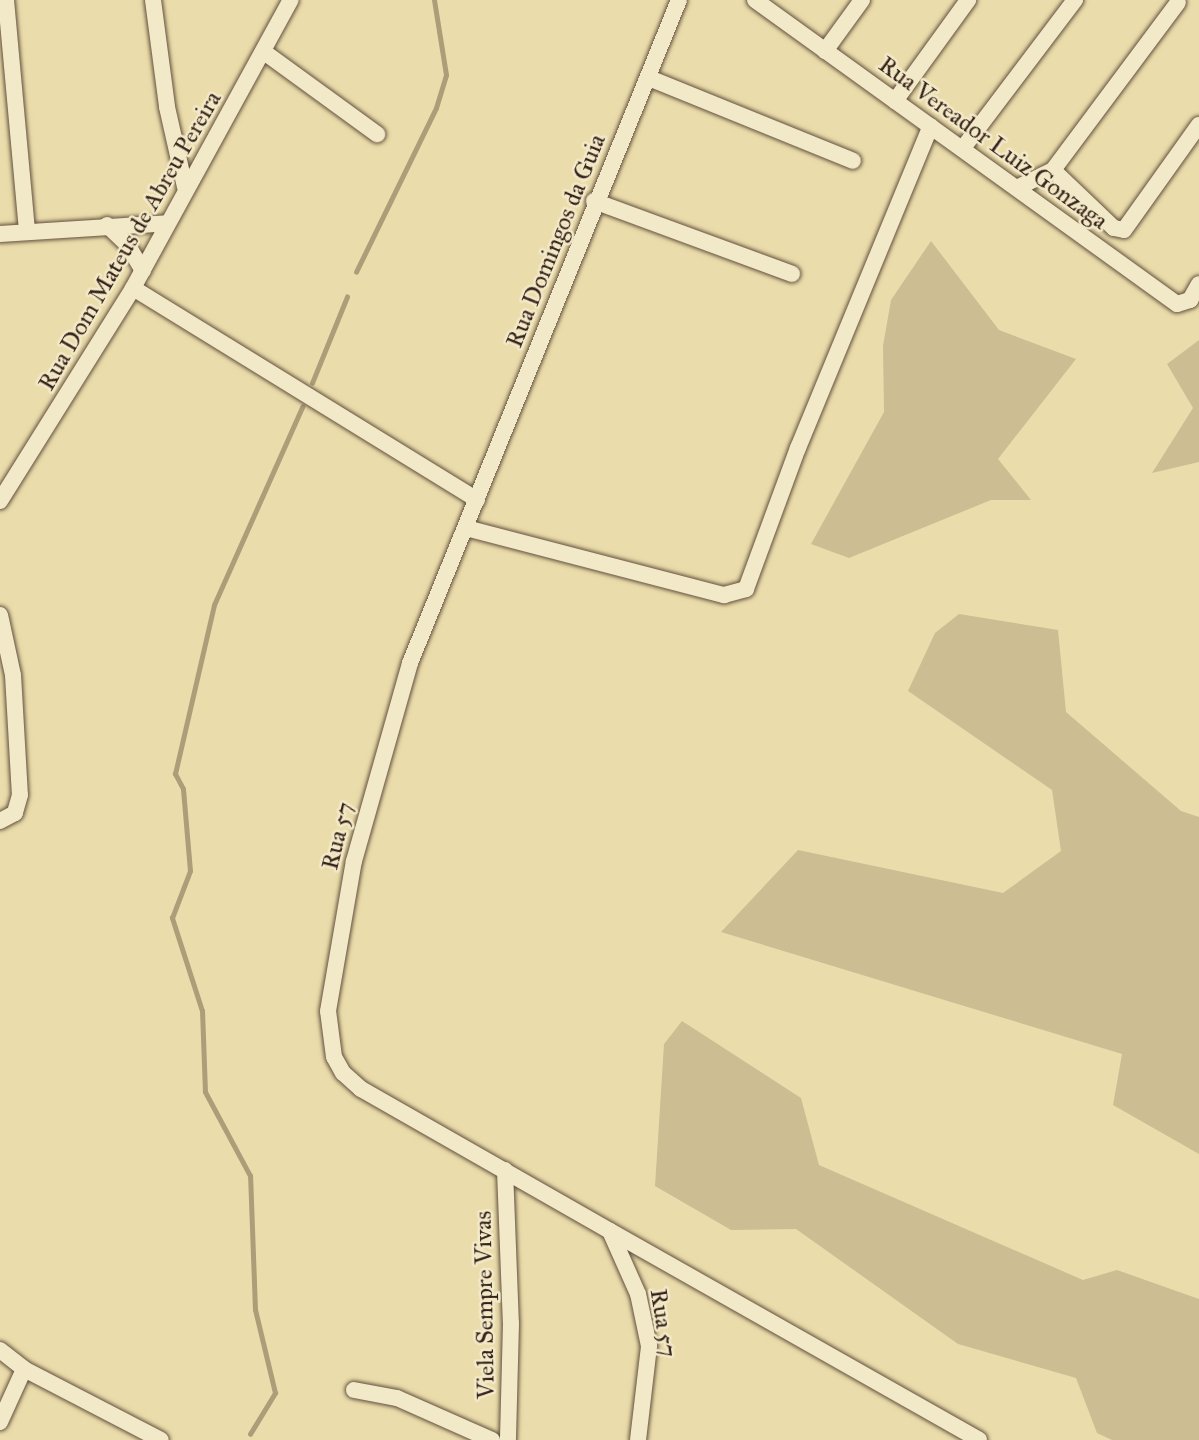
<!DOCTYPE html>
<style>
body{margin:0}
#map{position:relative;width:1199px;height:1440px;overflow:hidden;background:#ebddab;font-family:"IM FELL Great Primer",serif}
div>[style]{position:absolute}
.green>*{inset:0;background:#ccbd92}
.stream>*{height:4.5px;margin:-2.25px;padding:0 2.25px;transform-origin:2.25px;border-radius:2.25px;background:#ad9d79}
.roads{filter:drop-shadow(0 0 2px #62503e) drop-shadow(0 0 2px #62503e)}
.minor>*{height:16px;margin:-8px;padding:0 8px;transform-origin:8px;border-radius:8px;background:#f2e9c8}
span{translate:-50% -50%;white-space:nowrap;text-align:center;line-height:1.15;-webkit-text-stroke:5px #f2e9c8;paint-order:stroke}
.street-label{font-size:24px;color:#352119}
</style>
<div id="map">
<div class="green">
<i style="clip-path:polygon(931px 241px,999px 330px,1076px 359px,998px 459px,1031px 500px,991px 500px,849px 558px,811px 544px,884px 412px,883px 346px,891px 300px)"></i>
<i style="clip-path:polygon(1199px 340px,1199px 462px,1152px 473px,1193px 408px,1167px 364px)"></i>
<i style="clip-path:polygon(959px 614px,1058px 630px,1066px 712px,1181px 811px,1199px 817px,1199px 1154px,1113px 1105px,1122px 1054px,721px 932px,798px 850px,1003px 893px,1061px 851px,1052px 790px,908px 691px,935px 633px)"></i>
<i style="clip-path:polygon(682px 1021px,801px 1098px,819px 1165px,1083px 1280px,1117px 1270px,1199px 1299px,1199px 1440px,1112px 1440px,1097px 1433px,1076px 1378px,958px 1344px,796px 1229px,731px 1230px,655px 1186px,664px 1044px)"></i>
</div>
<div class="stream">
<i style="left:356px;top:272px;width:182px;rotate:-64deg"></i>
<i style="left:436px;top:108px;width:34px;rotate:-73deg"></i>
<i style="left:446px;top:75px;width:76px;rotate:-99.1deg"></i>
<i style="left:312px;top:383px;width:93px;rotate:-67.9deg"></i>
<i style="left:250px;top:1434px;width:48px;rotate:-58.6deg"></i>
<i style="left:275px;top:1393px;width:85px;rotate:-103.5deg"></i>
<i style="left:255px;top:1310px;width:134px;rotate:-92.1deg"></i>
<i style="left:250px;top:1176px;width:95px;rotate:-118.2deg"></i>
<i style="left:205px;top:1092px;width:81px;rotate:-92.1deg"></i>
<i style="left:202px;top:1011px;width:98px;rotate:-107.9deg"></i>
<i style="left:172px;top:918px;width:50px;rotate:-69deg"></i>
<i style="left:190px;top:871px;width:82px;rotate:-94.9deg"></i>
<i style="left:183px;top:789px;width:17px;rotate:-118deg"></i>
<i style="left:175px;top:774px;width:173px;rotate:-77deg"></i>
<i style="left:214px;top:605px;width:217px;rotate:-66deg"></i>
</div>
<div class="roads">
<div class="minor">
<i style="left:6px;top:0;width:232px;rotate:84.8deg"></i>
<i style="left:153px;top:0;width:108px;rotate:82.5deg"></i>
<i style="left:167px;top:107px;width:82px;rotate:77.3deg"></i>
<i style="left:755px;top:0;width:520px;rotate:35.77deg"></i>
<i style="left:1177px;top:304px;width:14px;rotate:-17deg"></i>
<i style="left:1190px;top:300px;width:18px;rotate:-61deg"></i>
<i style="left:825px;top:51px;width:63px;rotate:-54deg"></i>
<i style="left:264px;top:52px;width:140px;rotate:36deg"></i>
<i style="left:649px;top:78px;width:220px;rotate:22.1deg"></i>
<i style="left:895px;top:101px;width:125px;rotate:-54.1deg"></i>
<i style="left:963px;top:148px;width:186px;rotate:-52.9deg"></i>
<i style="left:1053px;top:170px;width:84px;rotate:43.6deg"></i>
<i style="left:1114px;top:228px;width:10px;rotate:11deg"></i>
<i style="left:1124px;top:230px;width:129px;rotate:-54.5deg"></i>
<i style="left:1017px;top:188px;width:40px;rotate:-26.6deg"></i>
<i style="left:1053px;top:170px;width:209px;rotate:-53.3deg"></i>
<i style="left:594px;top:201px;width:211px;rotate:20.2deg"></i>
<i style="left:107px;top:225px;width:28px;rotate:44deg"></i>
<i style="left:127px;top:244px;width:31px;rotate:59deg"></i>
<i style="left:0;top:234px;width:168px;rotate:-3.7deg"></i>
<i style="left:133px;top:288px;width:404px;rotate:31.6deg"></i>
<i style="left:0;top:501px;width:251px;rotate:-58deg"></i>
<i style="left:133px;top:288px;width:328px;rotate:-61.3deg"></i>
<i style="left:466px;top:528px;width:267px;rotate:14.6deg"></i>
<i style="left:724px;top:595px;width:23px;rotate:-15deg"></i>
<i style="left:746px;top:589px;width:150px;rotate:-69.8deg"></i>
<i style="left:798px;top:448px;width:348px;rotate:-67.6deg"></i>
<i style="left:0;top:615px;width:61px;rotate:77.8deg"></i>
<i style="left:13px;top:675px;width:120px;rotate:86.7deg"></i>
<i style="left:20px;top:795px;width:19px;rotate:106deg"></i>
<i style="left:15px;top:813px;width:17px;rotate:152deg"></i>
<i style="left:505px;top:1170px;width:153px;rotate:87.8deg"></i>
<i style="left:511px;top:1323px;width:117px;rotate:91.5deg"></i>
<i style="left:610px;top:1231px;width:424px;rotate:29.5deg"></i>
<i style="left:0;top:1350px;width:31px;rotate:38deg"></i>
<i style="left:24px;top:1369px;width:154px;rotate:27.4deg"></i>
<i style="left:354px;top:1390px;width:44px;rotate:10.5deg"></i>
<i style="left:397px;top:1398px;width:104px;rotate:23.9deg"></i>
<i style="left:0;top:1422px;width:58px;rotate:-65.6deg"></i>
<i style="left:638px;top:1440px;width:95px;rotate:-83.3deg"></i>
<i style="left:649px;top:1346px;width:53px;rotate:-101.9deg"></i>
<i style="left:638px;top:1294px;width:69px;rotate:-114deg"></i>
<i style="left:610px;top:1231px;width:287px;rotate:-150.3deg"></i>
<i style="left:361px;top:1089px;width:24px;rotate:-138deg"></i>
<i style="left:343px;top:1073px;width:18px;rotate:-119deg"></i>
<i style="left:334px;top:1057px;width:46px;rotate:-97.4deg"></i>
<i style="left:328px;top:1011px;width:152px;rotate:-80.2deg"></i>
<i style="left:354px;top:861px;width:206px;rotate:-74.2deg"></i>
<i style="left:410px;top:663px;width:715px;rotate:-67.92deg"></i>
</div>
</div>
<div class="street-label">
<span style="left:993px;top:143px;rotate:36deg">Rua Vereador Luiz Gonzaga</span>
<span style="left:130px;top:241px;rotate:-60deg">Rua Dom Mateus de Abreu Pereira</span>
<span style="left:556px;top:241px;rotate:-68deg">Rua Domingos da Guia</span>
<span style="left:338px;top:836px;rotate:-76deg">Rua 57</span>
<span style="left:485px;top:1305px;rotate:-91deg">Viela Sempre Vivas</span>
<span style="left:663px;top:1323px;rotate:81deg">Rua 57</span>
</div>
</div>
